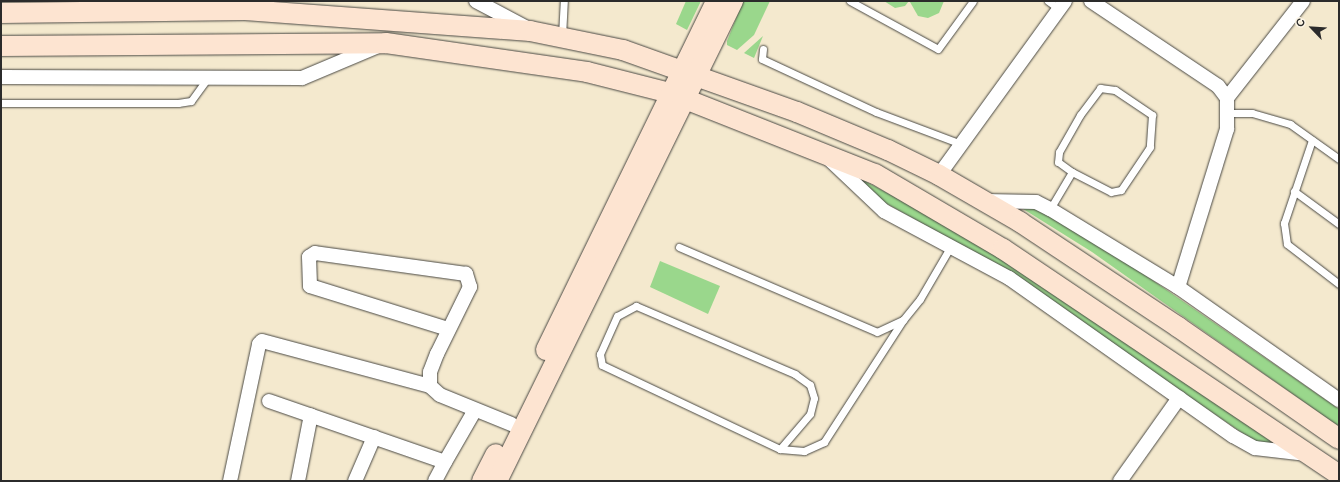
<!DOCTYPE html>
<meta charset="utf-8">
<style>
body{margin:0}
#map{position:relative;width:1340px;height:482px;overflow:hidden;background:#f4e9ce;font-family:"Balsamiq Sans",sans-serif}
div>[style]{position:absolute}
.green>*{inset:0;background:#9ad78c}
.roads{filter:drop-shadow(0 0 1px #494843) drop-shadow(0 0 1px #494843)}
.lane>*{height:7px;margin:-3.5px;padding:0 3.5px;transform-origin:3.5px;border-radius:3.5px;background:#fff}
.street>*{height:14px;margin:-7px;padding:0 7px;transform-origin:7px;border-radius:7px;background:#fff}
.secondary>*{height:20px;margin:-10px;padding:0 10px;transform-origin:10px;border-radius:10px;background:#fde4d1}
span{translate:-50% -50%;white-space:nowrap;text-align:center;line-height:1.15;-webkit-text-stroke:3.5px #fcf5e5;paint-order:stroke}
.frame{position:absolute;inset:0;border:2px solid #2b2b2b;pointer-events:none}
.north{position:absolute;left:1292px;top:8px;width:40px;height:40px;-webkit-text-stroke:3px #fcf5e5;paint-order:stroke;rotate:295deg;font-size:11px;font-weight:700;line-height:16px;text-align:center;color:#2b2b2b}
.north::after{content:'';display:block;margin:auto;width:14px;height:18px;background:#2b2b2b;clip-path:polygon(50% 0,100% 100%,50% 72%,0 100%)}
</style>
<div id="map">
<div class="green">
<i style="clip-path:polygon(686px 1px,701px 1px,687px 30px,676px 24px)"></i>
<i style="clip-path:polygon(743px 1px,770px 1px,754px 35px,737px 50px,727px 45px,727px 41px)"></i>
<i style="clip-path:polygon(884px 1px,909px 1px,905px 6px,895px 8px)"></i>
<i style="clip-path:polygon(944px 1px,939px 13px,928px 18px,918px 16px,910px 2px)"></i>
<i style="clip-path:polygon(763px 36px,754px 58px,744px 53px)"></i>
<i style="clip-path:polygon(859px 178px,999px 252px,1283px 447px,1254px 441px,999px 267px,882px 201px)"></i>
<i style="clip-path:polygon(1020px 207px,1045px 211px,1119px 257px,1339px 409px,1339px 427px,1092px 252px)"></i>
<i style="clip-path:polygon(660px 261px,720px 286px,708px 314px,650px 287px)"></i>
</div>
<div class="roads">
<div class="lane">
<i style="left:850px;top:1px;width:100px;rotate:28.6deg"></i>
<i style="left:938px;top:49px;width:59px;rotate:-53.9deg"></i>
<i style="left:1048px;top:1px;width:14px;rotate:36deg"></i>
<i style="left:562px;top:36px;width:35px;rotate:-87deg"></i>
<i style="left:763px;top:49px;width:10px;rotate:96deg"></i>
<i style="left:762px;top:59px;width:126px;rotate:24.9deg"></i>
<i style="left:876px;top:112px;width:91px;rotate:20.6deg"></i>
<i style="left:1px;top:103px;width:177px"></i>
<i style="left:178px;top:103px;width:13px;rotate:-9deg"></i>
<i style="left:191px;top:101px;width:27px;rotate:-54deg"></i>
<i style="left:1229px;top:113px;width:23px"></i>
<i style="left:1252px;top:113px;width:40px;rotate:16deg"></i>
<i style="left:1290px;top:124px;width:60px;rotate:35.5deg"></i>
<i style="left:1312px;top:140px;width:88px;rotate:108.6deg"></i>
<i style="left:1284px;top:223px;width:21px;rotate:82deg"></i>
<i style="left:1287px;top:244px;width:66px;rotate:37.6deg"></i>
<i style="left:1294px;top:191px;width:56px;rotate:36.3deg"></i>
<i style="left:1050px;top:209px;width:43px;rotate:-59.3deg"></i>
<i style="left:1072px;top:172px;width:17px;rotate:-144deg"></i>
<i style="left:1058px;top:162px;width:10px;rotate:-84deg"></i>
<i style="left:1059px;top:152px;width:43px;rotate:-60.4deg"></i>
<i style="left:1080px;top:115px;width:34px;rotate:-53deg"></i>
<i style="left:1100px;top:88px;width:15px;rotate:8deg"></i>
<i style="left:1115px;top:90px;width:45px;rotate:34deg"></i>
<i style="left:1152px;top:115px;width:32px;rotate:94deg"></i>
<i style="left:1150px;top:147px;width:52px;rotate:124deg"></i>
<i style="left:1121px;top:190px;width:10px;rotate:169deg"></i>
<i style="left:1111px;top:192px;width:44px;rotate:-152.9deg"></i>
<i style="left:679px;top:247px;width:215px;rotate:23.2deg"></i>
<i style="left:877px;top:332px;width:29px;rotate:-25deg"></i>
<i style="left:903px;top:320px;width:27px;rotate:-51deg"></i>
<i style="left:920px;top:299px;width:61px;rotate:-59.7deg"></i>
<i style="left:780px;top:449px;width:46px;rotate:-49.4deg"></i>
<i style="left:810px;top:414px;width:16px;rotate:-76deg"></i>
<i style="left:814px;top:398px;width:14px;rotate:-107deg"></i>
<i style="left:810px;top:385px;width:19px;rotate:-144deg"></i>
<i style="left:795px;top:374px;width:173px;rotate:-156.8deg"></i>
<i style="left:636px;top:306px;width:21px;rotate:152deg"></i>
<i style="left:617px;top:316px;width:42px;rotate:114.1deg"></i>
<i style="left:600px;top:354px;width:11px;rotate:80deg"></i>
<i style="left:602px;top:365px;width:197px;rotate:25.3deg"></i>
<i style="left:780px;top:449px;width:24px;rotate:5deg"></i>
<i style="left:804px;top:451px;width:22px;rotate:-24deg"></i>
<i style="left:824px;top:442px;width:145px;rotate:-57.1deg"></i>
</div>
<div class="street">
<i style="left:476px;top:1px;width:58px;rotate:27.9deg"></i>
<i style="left:1091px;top:1px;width:153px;rotate:33.8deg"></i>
<i style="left:1218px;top:86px;width:15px;rotate:53deg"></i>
<i style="left:1227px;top:98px;width:31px;rotate:90deg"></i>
<i style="left:1227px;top:129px;width:165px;rotate:107.2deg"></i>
<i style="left:1px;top:77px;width:301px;rotate:0.2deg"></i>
<i style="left:302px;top:78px;width:82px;rotate:-22.8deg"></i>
<i style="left:1227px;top:98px;width:123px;rotate:-51.9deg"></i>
<i style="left:829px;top:159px;width:76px;rotate:43.4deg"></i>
<i style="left:884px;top:211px;width:142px;rotate:28.2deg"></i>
<i style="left:1009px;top:278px;width:274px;rotate:35.2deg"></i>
<i style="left:1233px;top:436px;width:25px;rotate:29deg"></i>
<i style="left:1255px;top:448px;width:50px;rotate:6.8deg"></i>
<i style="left:939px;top:175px;width:215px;rotate:-54.1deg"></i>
<i style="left:985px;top:201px;width:51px;rotate:1.1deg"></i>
<i style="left:1036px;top:202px;width:16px;rotate:27deg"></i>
<i style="left:1050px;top:209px;width:150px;rotate:31.4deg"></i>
<i style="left:1178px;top:287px;width:197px;rotate:35.1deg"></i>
<i style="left:430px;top:386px;width:14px;rotate:-90deg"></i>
<i style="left:430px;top:372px;width:19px;rotate:-69deg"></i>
<i style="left:437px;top:354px;width:75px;rotate:-63.8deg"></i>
<i style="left:470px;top:287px;width:14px;rotate:-107deg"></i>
<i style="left:466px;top:274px;width:152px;rotate:-172.1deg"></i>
<i style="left:315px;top:253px;width:7px;rotate:146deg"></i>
<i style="left:309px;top:257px;width:29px;rotate:88deg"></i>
<i style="left:310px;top:286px;width:145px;rotate:17.3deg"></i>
<i style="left:269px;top:401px;width:186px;rotate:19.1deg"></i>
<i style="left:445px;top:462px;width:21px;rotate:118deg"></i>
<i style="left:445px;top:462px;width:60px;rotate:-60deg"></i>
<i style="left:230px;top:481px;width:140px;rotate:-78deg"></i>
<i style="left:259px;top:344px;width:4px;rotate:-45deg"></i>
<i style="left:262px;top:341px;width:174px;rotate:15deg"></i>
<i style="left:430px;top:386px;width:13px;rotate:42deg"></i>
<i style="left:440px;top:395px;width:77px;rotate:22.2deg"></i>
<i style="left:298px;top:481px;width:67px;rotate:-78.9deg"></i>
<i style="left:355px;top:481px;width:48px;rotate:-66.6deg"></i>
<i style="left:1120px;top:481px;width:102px;rotate:-54.6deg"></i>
</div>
<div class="secondary">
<i style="left:1px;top:13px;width:244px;rotate:-0.7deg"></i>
<i style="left:245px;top:10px;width:286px;rotate:4.2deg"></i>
<i style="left:530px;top:31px;width:95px;rotate:11.5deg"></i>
<i style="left:623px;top:50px;width:185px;rotate:19.6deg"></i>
<i style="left:797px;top:112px;width:99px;rotate:22.7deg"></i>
<i style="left:888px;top:150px;width:57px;rotate:26.1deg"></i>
<i style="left:939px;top:175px;width:94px;rotate:30.1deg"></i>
<i style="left:1020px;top:222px;width:190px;rotate:33.6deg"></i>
<i style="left:1178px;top:327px;width:196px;rotate:34.8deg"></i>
<i style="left:1px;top:46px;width:385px;rotate:-0.4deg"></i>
<i style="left:386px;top:43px;width:203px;rotate:8.2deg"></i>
<i style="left:587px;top:72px;width:86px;rotate:14.2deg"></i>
<i style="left:670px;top:93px;width:220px;rotate:21.6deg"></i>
<i style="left:875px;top:174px;width:148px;rotate:30.4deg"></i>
<i style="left:1003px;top:249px;width:405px;rotate:33.9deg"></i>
<i style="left:546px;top:350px;width:388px;rotate:-64deg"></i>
<i style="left:482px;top:481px;width:30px;rotate:-63deg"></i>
<i style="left:497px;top:481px;width:535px;rotate:-63.82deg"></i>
</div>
</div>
<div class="frame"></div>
<div class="north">С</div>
</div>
